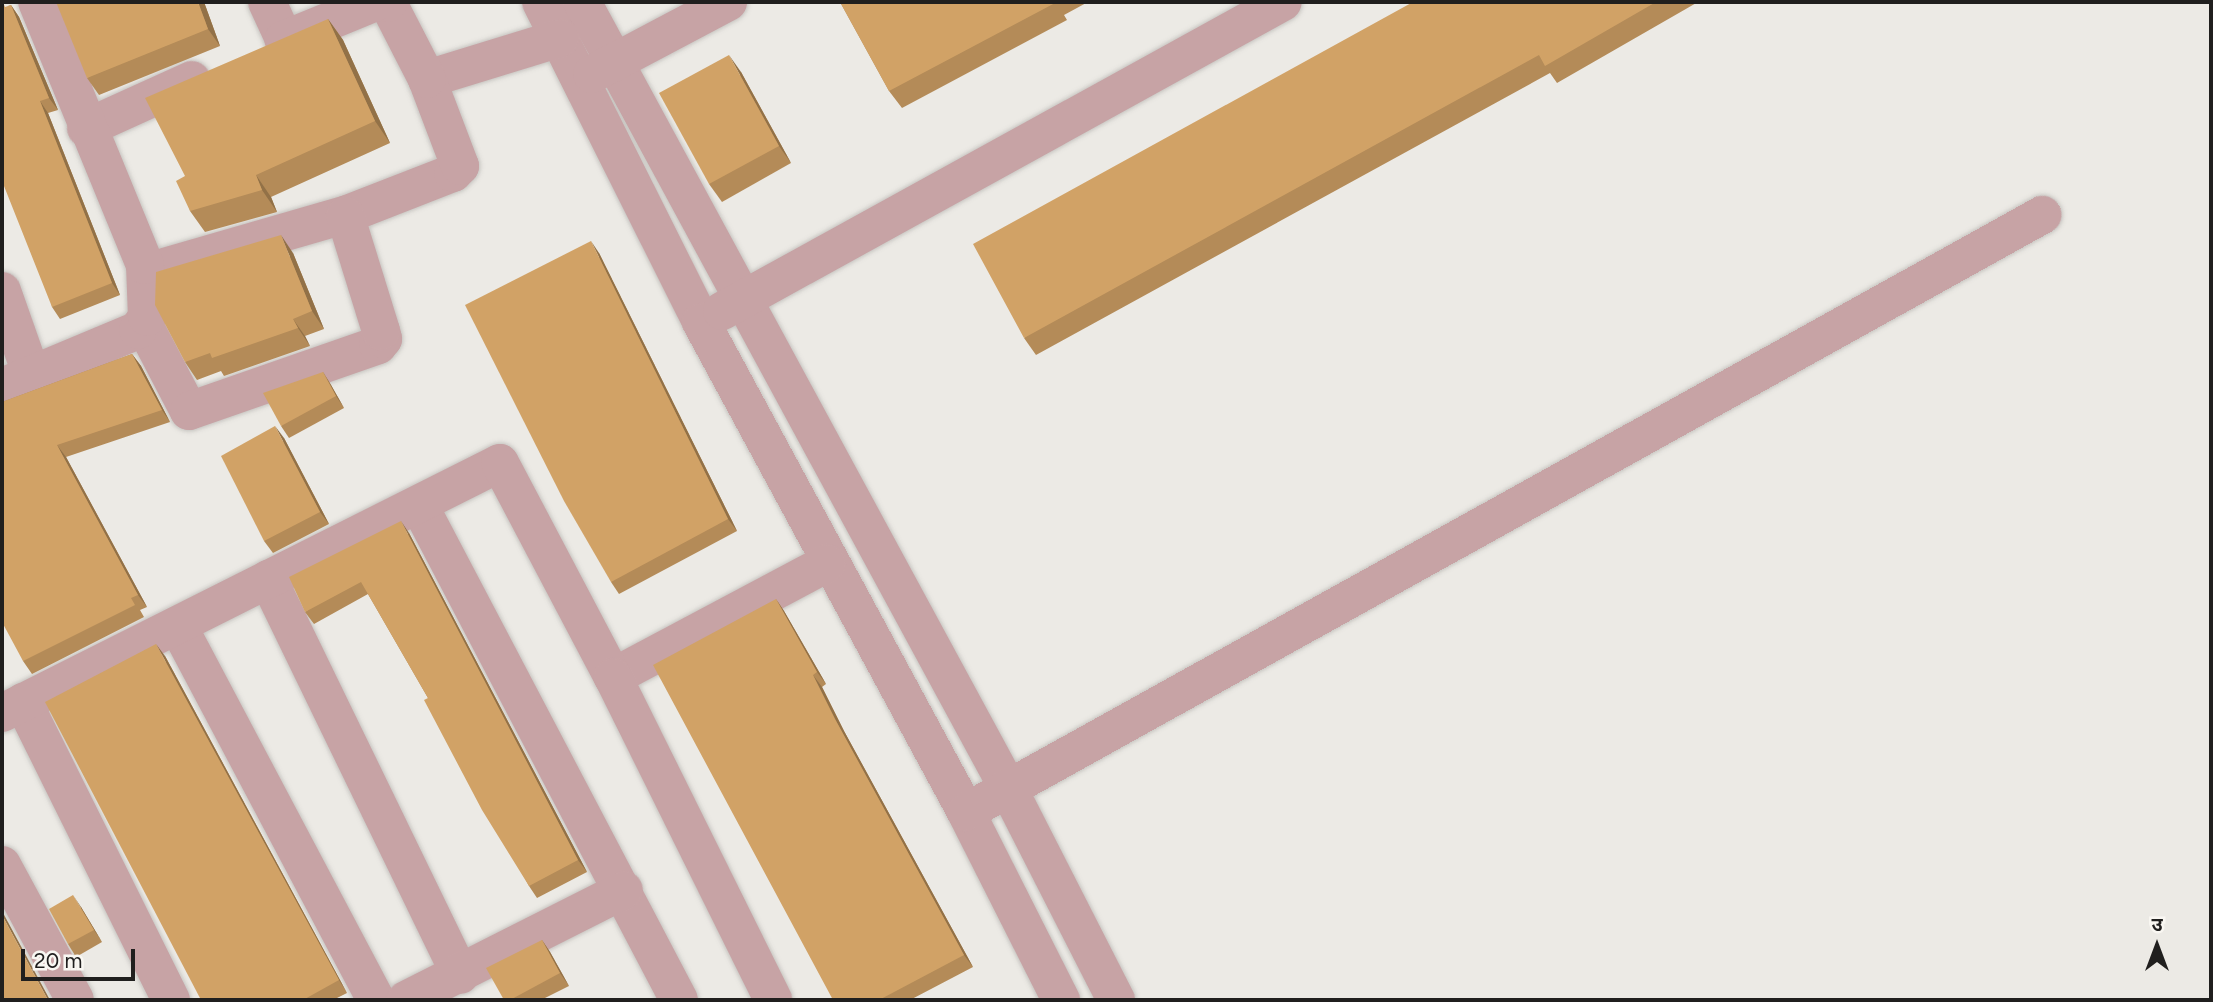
<!DOCTYPE html>
<meta charset="utf-8">
<style>
body{margin:0}
#map{position:relative;width:2213px;height:1002px;overflow:hidden;background:#eceae5;font-family:Figtree,"Noto Sans Devanagari",sans-serif}
div>[style]{position:absolute}
.roads{filter:drop-shadow(0 0 2px #c7c5c1) drop-shadow(0 0 2px #c7c5c1)}
.minor>*{height:38px;margin:-19px;padding:0 19px;transform-origin:19px;border-radius:19px;background:#c7a3a5}
.wall>*{inset:0;background:#b48b58}
.shaded-wall>*{inset:0;background:#927147}
.building>*{inset:0;background:#d1a266}
span{translate:-50% -50%;white-space:nowrap;text-align:center;line-height:1.15;-webkit-text-stroke:7px #f9f7f2;paint-order:stroke}
.frame{position:absolute;inset:0;border:4px solid #201f1e;pointer-events:none}
.north{position:absolute;left:2122px;top:911px;width:70px;height:70px;-webkit-text-stroke:5px #f9f7f2;paint-order:stroke;rotate:0deg;font-size:19px;font-weight:700;line-height:28px;text-align:center;color:#201f1e}
.north::after{content:'';display:block;margin:auto;width:24px;height:32px;background:#201f1e;clip-path:polygon(50% 0,100% 100%,50% 72%,0 100%)}
.scale{position:absolute;left:21px;top:949px;width:114px;height:32px;box-sizing:border-box;border:4px solid #201f1e;border-top:0;padding-left:9px;font-size:21px;line-height:24px;white-space:nowrap;color:#201f1e;-webkit-text-stroke:5px #f9f7f2;paint-order:stroke}
</style>
<div id="map">
<div class="roads">
<div class="minor">
<i style="left:267px;top:2px;width:41px;rotate:65.3deg"></i>
<i style="left:541px;top:2px;width:358px;rotate:63.4deg"></i>
<i style="left:701px;top:322px;width:557px;rotate:61.59deg"></i>
<i style="left:966px;top:812px;width:211px;rotate:63.2deg"></i>
<i style="left:582px;top:2px;width:894px;rotate:61.54deg"></i>
<i style="left:1008px;top:788px;width:238px;rotate:63deg"></i>
<i style="left:592px;top:74px;width:154px;rotate:-27.9deg"></i>
<i style="left:427px;top:79px;width:139px;rotate:-17.1deg"></i>
<i style="left:86px;top:128px;width:116px;rotate:-24.4deg"></i>
<i style="left:147px;top:272px;width:206px;rotate:-16.1deg"></i>
<i style="left:345px;top:215px;width:116px;rotate:-21.3deg"></i>
<i style="left:453px;top:173px;width:10px;rotate:-45deg"></i>
<i style="left:460px;top:166px;width:93px;rotate:-110.8deg"></i>
<i style="left:427px;top:79px;width:85px;rotate:-117.2deg"></i>
<i style="left:388px;top:3px;width:12px;rotate:-175deg"></i>
<i style="left:376px;top:2px;width:100px;rotate:157.8deg"></i>
<i style="left:2px;top:291px;width:90px;rotate:70.6deg"></i>
<i style="left:722px;top:311px;width:640px;rotate:-28.85deg"></i>
<i style="left:144px;top:325px;width:97px;rotate:62.4deg"></i>
<i style="left:189px;top:411px;width:200px;rotate:-19.2deg"></i>
<i style="left:378px;top:345px;width:8px;rotate:-50deg"></i>
<i style="left:383px;top:339px;width:8px;rotate:-104deg"></i>
<i style="left:381px;top:331px;width:121px;rotate:-107.2deg"></i>
<i style="left:2px;top:387px;width:147px;rotate:-22.7deg"></i>
<i style="left:138px;top:330px;width:16px;rotate:-55deg"></i>
<i style="left:147px;top:317px;width:52px;rotate:-92.2deg"></i>
<i style="left:145px;top:265px;width:284px;rotate:-112.3deg"></i>
<i style="left:419px;top:505px;width:559px;rotate:62.29deg"></i>
<i style="left:268px;top:579px;width:440px;rotate:64.1deg"></i>
<i style="left:178px;top:626px;width:423px;rotate:62.1deg"></i>
<i style="left:613px;top:677px;width:242px;rotate:-28deg"></i>
<i style="left:23px;top:702px;width:333px;rotate:63.6deg"></i>
<i style="left:2px;top:713px;width:557px;rotate:-26.66deg"></i>
<i style="left:500px;top:463px;width:242px;rotate:62.2deg"></i>
<i style="left:613px;top:677px;width:360px;rotate:63.6deg"></i>
<i style="left:966px;top:812px;width:1231px;rotate:-29.02deg"></i>
<i style="left:2px;top:865px;width:153px;rotate:61.6deg"></i>
<i style="left:406px;top:1000px;width:244px;rotate:-26.8deg"></i>
</div>
</div>
<div class="wall">
<i style="clip-path:polygon(204px 2px,220px 46px,99px 95px,87px 78px)"></i>
<i style="clip-path:polygon(840px 2px,1088px 2px,1064px 15px,1067px 20px,902px 108px,889px 91px)"></i>
<i style="clip-path:polygon(1413px 2px,1698px 2px,1557px 83px,1550px 73px,1036px 355px,1024px 338px)"></i>
<i style="clip-path:polygon(11px 5px,19px 17px,58px 110px,48px 113px,120px 295px,60px 319px,52px 307px,8px 6px)"></i>
<i style="clip-path:polygon(328px 19px,343px 40px,390px 143px,271px 197px,277px 212px,205px 232px,190px 211px,185px 176px)"></i>
<i style="clip-path:polygon(741px 72px,791px 163px,722px 202px,709px 184px)"></i>
<i style="clip-path:polygon(293px 253px,324px 329px,305px 336px,310px 346px,224px 376px,221px 371px,197px 380px,185px 362px)"></i>
<i style="clip-path:polygon(599px 253px,737px 531px,619px 594px,611px 582px)"></i>
<i style="clip-path:polygon(132px 354px,141px 366px,170px 422px,66px 457px,147px 607px,140px 610px,144px 617px,32px 674px,23px 661px,2px 402px)"></i>
<i style="clip-path:polygon(323px 372px,331px 385px,344px 408px,289px 438px,281px 426px)"></i>
<i style="clip-path:polygon(284px 438px,329px 524px,273px 553px,264px 541px)"></i>
<i style="clip-path:polygon(409px 533px,587px 872px,537px 898px,529px 886px,428px 698px,368px 594px,314px 624px,305px 612px)"></i>
<i style="clip-path:polygon(776px 599px,784px 611px,826px 684px,822px 687px,844px 731px,973px 967px,910px 1000px,833px 1000px)"></i>
<i style="clip-path:polygon(165px 656px,347px 993px,333px 1000px,201px 1000px)"></i>
<i style="clip-path:polygon(81px 907px,102px 942px,76px 957px,68px 944px)"></i>
<i style="clip-path:polygon(542px 940px,550px 952px,569px 986px,541px 1000px,504px 1000px)"></i>
</div>
<div class="shaded-wall">
<i style="clip-path:polygon(198px 2px,204px 2px,220px 46px,208px 29px)"></i>
<i style="clip-path:polygon(11px 5px,19px 17px,58px 110px,49px 98px)"></i>
<i style="clip-path:polygon(328px 19px,343px 40px,390px 143px,375px 121px)"></i>
<i style="clip-path:polygon(729px 55px,741px 72px,791px 163px,779px 146px)"></i>
<i style="clip-path:polygon(40px 101px,48px 113px,120px 295px,112px 283px)"></i>
<i style="clip-path:polygon(256px 175px,271px 197px,277px 212px,262px 190px)"></i>
<i style="clip-path:polygon(281px 235px,293px 253px,324px 329px,312px 311px)"></i>
<i style="clip-path:polygon(591px 241px,599px 253px,737px 531px,728px 519px)"></i>
<i style="clip-path:polygon(293px 319px,305px 336px,310px 346px,298px 328px)"></i>
<i style="clip-path:polygon(132px 354px,141px 366px,170px 422px,162px 410px)"></i>
<i style="clip-path:polygon(323px 372px,331px 385px,344px 408px,336px 396px)"></i>
<i style="clip-path:polygon(275px 426px,284px 438px,329px 524px,320px 512px)"></i>
<i style="clip-path:polygon(57px 445px,66px 457px,147px 607px,138px 595px)"></i>
<i style="clip-path:polygon(401px 521px,409px 533px,587px 872px,578px 860px)"></i>
<i style="clip-path:polygon(776px 599px,784px 611px,826px 684px,817px 672px)"></i>
<i style="clip-path:polygon(156px 644px,165px 656px,347px 993px,339px 980px)"></i>
<i style="clip-path:polygon(813px 675px,822px 687px,844px 731px,973px 967px,964px 955px,835px 719px)"></i>
<i style="clip-path:polygon(73px 895px,81px 907px,102px 942px,94px 930px)"></i>
<i style="clip-path:polygon(2px 911px,50px 1000px,48px 1000px,2px 915px)"></i>
<i style="clip-path:polygon(542px 940px,550px 952px,569px 986px,560px 973px)"></i>
</div>
<div class="building">
<i style="clip-path:polygon(2px 2px,3px 2px,5px 7px,11px 5px,49px 98px,40px 101px,112px 283px,52px 307px,2px 181px)"></i>
<i style="clip-path:polygon(56px 2px,198px 2px,208px 29px,87px 78px)"></i>
<i style="clip-path:polygon(840px 2px,1054px 2px,1055px 3px,889px 91px)"></i>
<i style="clip-path:polygon(1413px 2px,1656px 2px,1545px 66px,1539px 55px,1024px 338px,973px 244px)"></i>
<i style="clip-path:polygon(328px 19px,375px 121px,256px 175px,262px 190px,190px 211px,176px 181px,185px 176px,145px 98px)"></i>
<i style="clip-path:polygon(729px 55px,779px 146px,709px 184px,659px 93px)"></i>
<i style="clip-path:polygon(281px 235px,312px 311px,293px 319px,298px 328px,212px 358px,210px 353px,185px 362px,155px 305px,156px 272px)"></i>
<i style="clip-path:polygon(591px 241px,728px 519px,611px 582px,564px 501px,465px 305px)"></i>
<i style="clip-path:polygon(132px 354px,162px 410px,57px 445px,138px 595px,131px 598px,135px 605px,23px 661px,2px 622px,2px 402px)"></i>
<i style="clip-path:polygon(323px 372px,336px 396px,281px 426px,263px 393px)"></i>
<i style="clip-path:polygon(275px 426px,320px 512px,264px 541px,221px 456px)"></i>
<i style="clip-path:polygon(401px 521px,578px 860px,529px 886px,482px 810px,424px 700px,428px 698px,361px 582px,305px 612px,289px 577px)"></i>
<i style="clip-path:polygon(776px 599px,817px 672px,813px 675px,835px 719px,964px 955px,879px 1000px,833px 1000px,653px 665px)"></i>
<i style="clip-path:polygon(156px 644px,339px 980px,303px 1000px,201px 1000px,45px 702px)"></i>
<i style="clip-path:polygon(73px 895px,94px 930px,68px 944px,49px 909px)"></i>
<i style="clip-path:polygon(2px 915px,48px 1000px,2px 1000px)"></i>
<i style="clip-path:polygon(542px 940px,560px 973px,510px 1000px,504px 1000px,486px 968px)"></i>
</div>
<div class="frame"></div>
<div class="north">उ</div>
<div class="scale">20 m</div>
</div>
